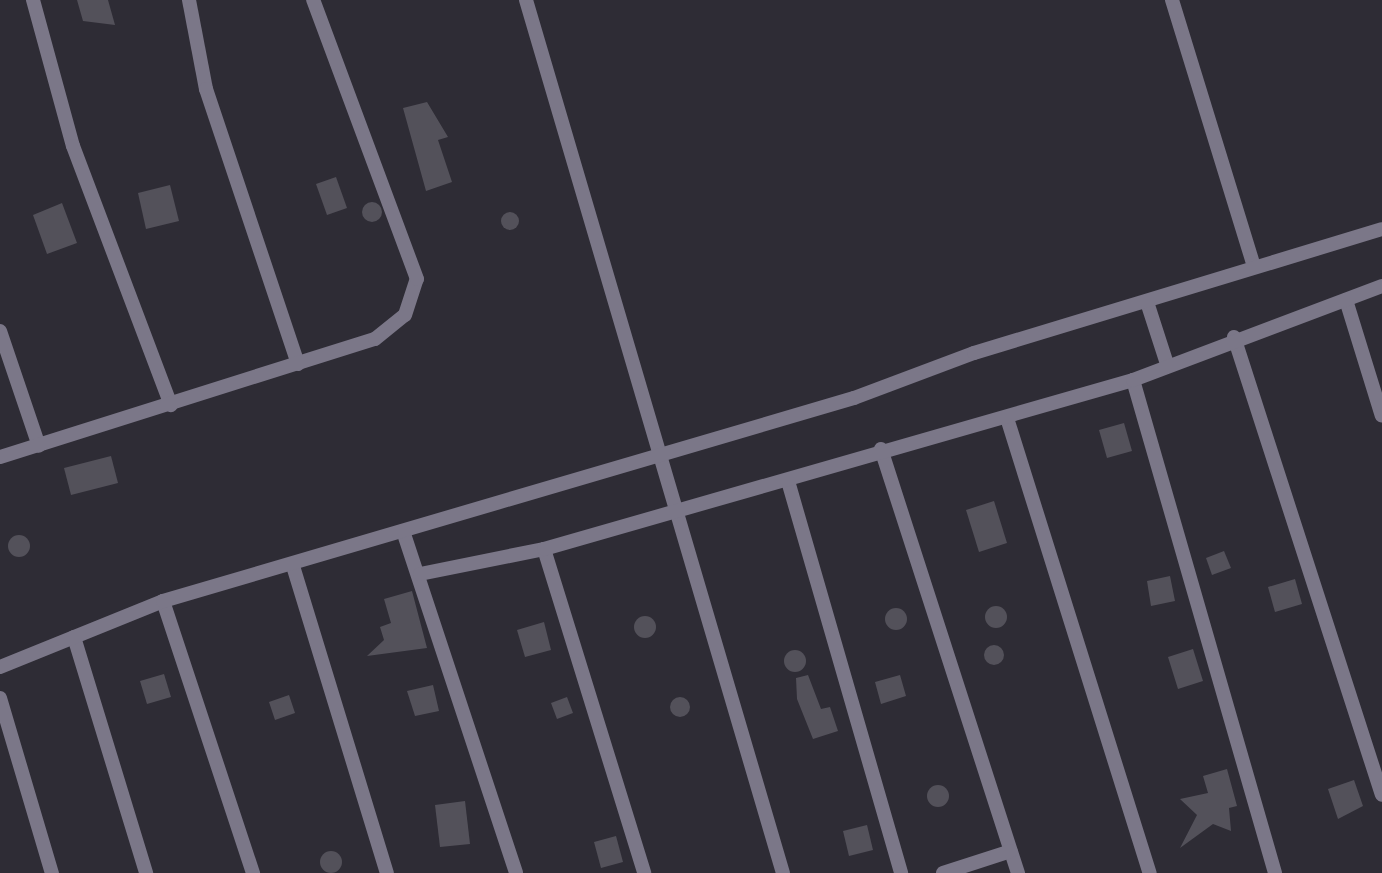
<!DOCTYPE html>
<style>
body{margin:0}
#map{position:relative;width:1382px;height:873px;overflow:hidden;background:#2e2c35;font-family:Rubik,sans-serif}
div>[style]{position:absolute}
.building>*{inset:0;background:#53515a}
.round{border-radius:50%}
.minor>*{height:14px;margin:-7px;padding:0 7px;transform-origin:7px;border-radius:7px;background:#7b7788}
.tertiary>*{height:14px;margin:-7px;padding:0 7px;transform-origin:7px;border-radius:7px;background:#7b7788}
span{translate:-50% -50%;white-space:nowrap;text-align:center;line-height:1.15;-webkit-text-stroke:5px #2e2c35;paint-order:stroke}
</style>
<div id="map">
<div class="building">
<i style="clip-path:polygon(77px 0,108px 0,115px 25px,83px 21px)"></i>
<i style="clip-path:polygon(427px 102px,448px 137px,438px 140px,452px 182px,426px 191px,403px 108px)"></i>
<i style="clip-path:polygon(336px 177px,347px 208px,327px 215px,316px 184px)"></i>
<i style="clip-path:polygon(170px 185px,179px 221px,146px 229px,138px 193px)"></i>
<i class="round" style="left:362px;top:202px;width:20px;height:20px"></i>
<i style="clip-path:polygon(62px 203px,77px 243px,47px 254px,33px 215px)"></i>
<i class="round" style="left:501px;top:212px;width:18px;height:18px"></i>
<i style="clip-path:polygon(1124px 423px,1132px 451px,1107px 458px,1099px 430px)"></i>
<i style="clip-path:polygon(111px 456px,118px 483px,71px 495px,64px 468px)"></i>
<i style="clip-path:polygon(994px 501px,1007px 543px,979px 552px,966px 510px)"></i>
<i class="round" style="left:8px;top:535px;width:22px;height:22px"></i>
<i style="clip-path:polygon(1224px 551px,1231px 568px,1212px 575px,1206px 558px)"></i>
<i style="clip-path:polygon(1170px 576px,1175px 601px,1151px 606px,1147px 581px)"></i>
<i style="clip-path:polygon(1295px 579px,1302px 604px,1275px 612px,1268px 587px)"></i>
<i style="clip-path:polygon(412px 591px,427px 648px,367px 656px,384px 640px,380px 627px,391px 623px,384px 599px)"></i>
<i class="round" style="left:985px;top:606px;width:22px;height:22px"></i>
<i class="round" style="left:885px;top:608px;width:22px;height:22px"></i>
<i class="round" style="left:634px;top:616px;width:22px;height:22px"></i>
<i style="clip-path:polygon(544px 622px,551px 650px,525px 657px,517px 630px)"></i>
<i class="round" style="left:984px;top:645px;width:20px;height:20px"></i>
<i style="clip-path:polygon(1193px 649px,1203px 681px,1178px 689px,1168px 657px)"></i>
<i class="round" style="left:784px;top:650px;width:22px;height:22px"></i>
<i style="clip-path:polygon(164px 674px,171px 697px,147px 704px,140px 681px)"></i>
<i style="clip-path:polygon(808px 675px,821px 709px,830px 707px,838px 731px,813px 739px,797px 699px,796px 678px)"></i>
<i style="clip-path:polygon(900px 675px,906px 696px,881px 704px,875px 682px)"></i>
<i style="clip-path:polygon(433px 685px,439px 711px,415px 716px,407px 691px)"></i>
<i style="clip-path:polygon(289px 695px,295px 713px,275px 720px,269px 702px)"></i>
<i class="round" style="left:670px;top:697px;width:20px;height:20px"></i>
<i style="clip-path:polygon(567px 697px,573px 713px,557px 719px,551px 703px)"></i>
<i style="clip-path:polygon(1227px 769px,1237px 806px,1229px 808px,1231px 831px,1213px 824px,1180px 848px,1197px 815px,1180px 799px,1208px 793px,1203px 776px)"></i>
<i style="clip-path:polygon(1354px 780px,1363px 806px,1338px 819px,1328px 789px)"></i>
<i class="round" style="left:927px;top:785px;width:22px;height:22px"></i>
<i style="clip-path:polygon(465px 801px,470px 844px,440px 847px,435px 805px)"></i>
<i style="clip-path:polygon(867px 825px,873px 850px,849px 856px,843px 831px)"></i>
<i style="clip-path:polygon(616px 836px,623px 862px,601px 868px,594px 842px)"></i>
<i class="round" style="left:320px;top:851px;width:22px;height:22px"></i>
</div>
<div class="minor">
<i style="left:33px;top:0;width:151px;rotate:74.7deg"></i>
<i style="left:73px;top:146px;width:277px;rotate:69.3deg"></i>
<i style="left:189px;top:0;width:91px;rotate:79.2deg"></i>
<i style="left:206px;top:89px;width:290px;rotate:71.5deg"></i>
<i style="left:526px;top:0;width:910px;rotate:73.6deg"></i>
<i style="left:1172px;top:0;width:278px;rotate:72.9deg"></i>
<i style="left:1346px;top:300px;width:121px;rotate:72.8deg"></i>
<i style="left:1147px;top:302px;width:65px;rotate:72.1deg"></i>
<i style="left:0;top:331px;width:121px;rotate:71.3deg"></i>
<i style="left:1234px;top:337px;width:481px;rotate:72.1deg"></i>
<i style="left:1133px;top:380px;width:513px;rotate:73.93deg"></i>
<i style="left:1007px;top:418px;width:477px;rotate:72.6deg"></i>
<i style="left:881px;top:449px;width:446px;rotate:72.1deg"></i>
<i style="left:0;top:457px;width:393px;rotate:-17.5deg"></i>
<i style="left:375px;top:339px;width:38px;rotate:-39deg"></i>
<i style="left:405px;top:315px;width:38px;rotate:-72deg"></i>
<i style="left:417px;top:279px;width:298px;rotate:-110.4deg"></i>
<i style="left:788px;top:481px;width:408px;rotate:73.9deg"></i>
<i style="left:403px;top:531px;width:360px;rotate:71.7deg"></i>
<i style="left:544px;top:549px;width:339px;rotate:72.8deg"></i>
<i style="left:293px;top:566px;width:321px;rotate:73deg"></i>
<i style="left:420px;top:574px;width:126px;rotate:-11.4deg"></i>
<i style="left:544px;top:549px;width:613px;rotate:-16.01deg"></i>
<i style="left:1133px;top:380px;width:266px;rotate:-20.7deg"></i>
<i style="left:163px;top:601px;width:287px;rotate:71.7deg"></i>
<i style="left:74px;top:637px;width:247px;rotate:73deg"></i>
<i style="left:0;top:698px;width:183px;rotate:73.5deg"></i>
<i style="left:943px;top:873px;width:71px;rotate:-17.9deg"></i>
</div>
<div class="tertiary">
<i style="left:0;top:667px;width:176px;rotate:-22deg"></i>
<i style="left:163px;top:601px;width:720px;rotate:-16.37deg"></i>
<i style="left:854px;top:398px;width:128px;rotate:-20.6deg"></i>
<i style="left:974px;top:353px;width:426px;rotate:-16.9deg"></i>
</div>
</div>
